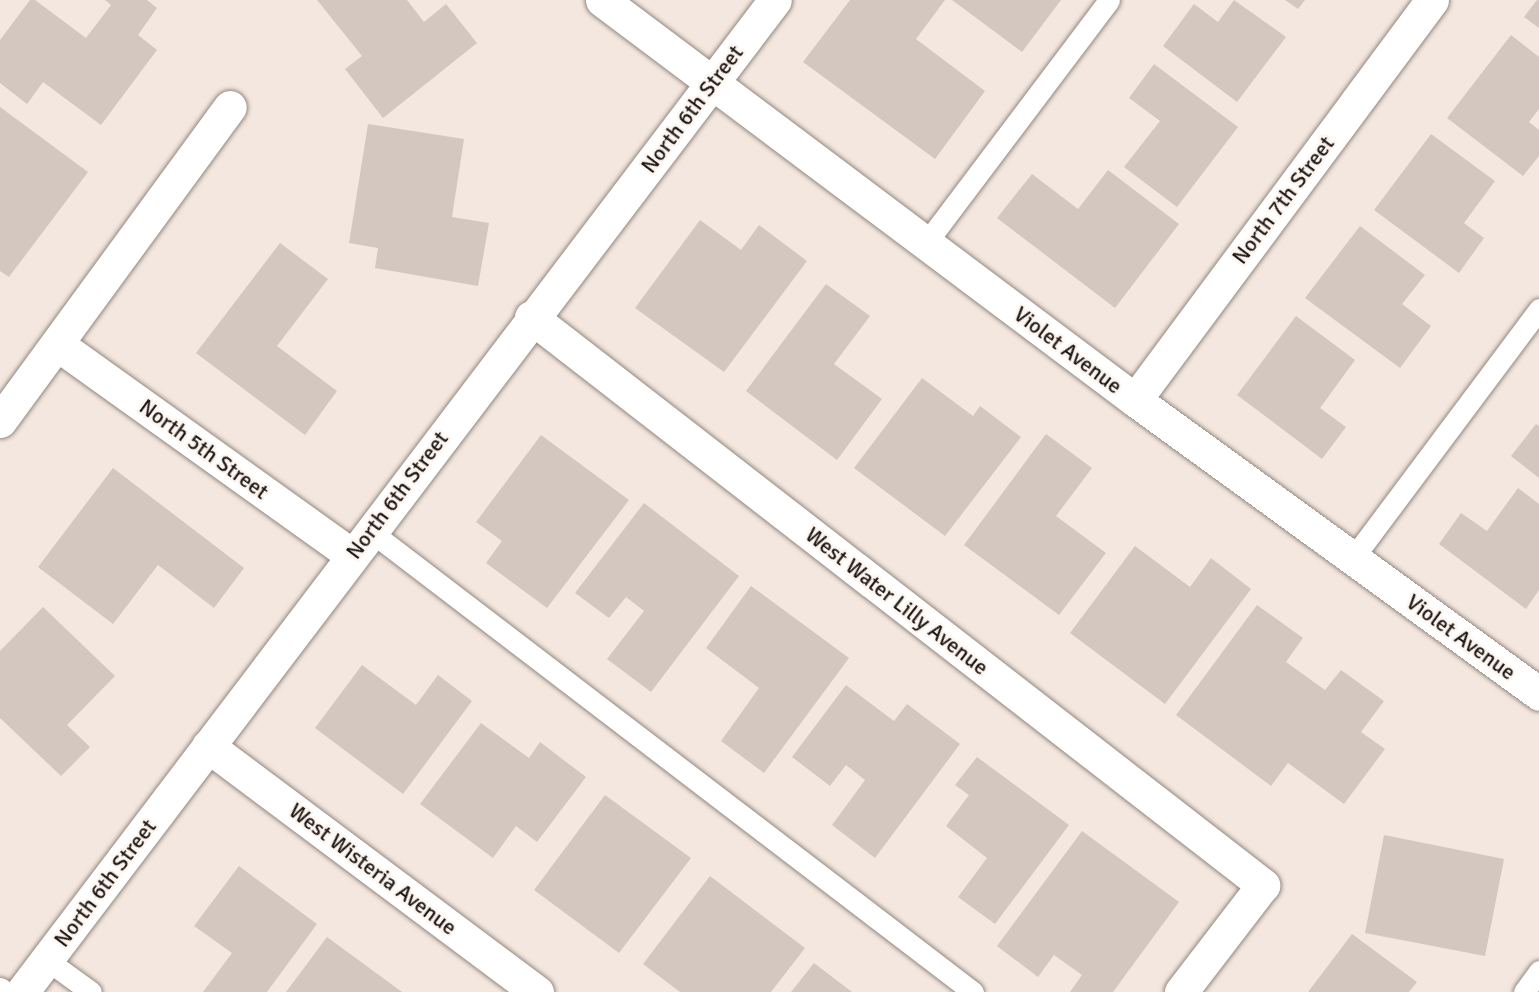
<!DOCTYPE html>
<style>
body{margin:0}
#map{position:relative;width:1539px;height:992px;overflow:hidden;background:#f4e7df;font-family:Signika,sans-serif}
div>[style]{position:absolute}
.building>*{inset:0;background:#d4c7bf}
.roads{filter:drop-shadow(0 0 2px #92877f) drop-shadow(0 0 2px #92877f)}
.service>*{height:21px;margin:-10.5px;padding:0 10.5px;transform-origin:10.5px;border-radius:10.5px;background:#fff}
.minor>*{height:33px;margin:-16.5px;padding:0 16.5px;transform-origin:16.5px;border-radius:16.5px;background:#fff}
.tertiary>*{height:33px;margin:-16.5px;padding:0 16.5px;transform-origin:16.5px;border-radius:16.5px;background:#fff}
span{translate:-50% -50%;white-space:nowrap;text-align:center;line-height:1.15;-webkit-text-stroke:5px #fdf6f0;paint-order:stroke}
.street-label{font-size:22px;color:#1d1815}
</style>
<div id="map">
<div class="building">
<i style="clip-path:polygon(30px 0,35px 0,86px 38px,111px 5px,105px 0,147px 0,157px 8px,138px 35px,157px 50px,101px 125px,43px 82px,27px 104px,0 83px,0 40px)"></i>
<i style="clip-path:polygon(317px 0,407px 0,424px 22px,446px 4px,477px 43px,383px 118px,345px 69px,362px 56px)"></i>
<i style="clip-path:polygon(850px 0,945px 0,916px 39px,985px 91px,935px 159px,803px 62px)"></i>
<i style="clip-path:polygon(952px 0,1061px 0,1022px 52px)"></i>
<i style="clip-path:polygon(1234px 0,1286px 37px,1237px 102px,1163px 46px,1194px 4px,1218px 22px)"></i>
<i style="clip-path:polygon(1285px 0,1305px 0,1298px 9px)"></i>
<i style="clip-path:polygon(1537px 0,1539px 0,1539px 28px,1524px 17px)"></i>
<i style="clip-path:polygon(1511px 35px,1539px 57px,1539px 109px,1529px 122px,1539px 130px,1539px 156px,1523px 176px,1447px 118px)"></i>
<i style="clip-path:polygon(1154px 64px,1238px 127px,1177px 207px,1124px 167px,1160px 121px,1129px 98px)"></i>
<i style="clip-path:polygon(0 107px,88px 172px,9px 277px,0 271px)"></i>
<i style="clip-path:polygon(368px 124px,464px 139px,452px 217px,489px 223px,478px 286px,375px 268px,378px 248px,349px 243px)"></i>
<i style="clip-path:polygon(1431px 134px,1495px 181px,1464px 223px,1484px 238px,1459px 273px,1374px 210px)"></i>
<i style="clip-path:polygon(1108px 170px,1179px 224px,1115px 308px,997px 218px,1032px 174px,1078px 209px)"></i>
<i style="clip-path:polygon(700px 220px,741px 250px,759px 225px,807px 261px,724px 372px,635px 308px)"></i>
<i style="clip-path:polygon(1360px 226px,1425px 275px,1402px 304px,1431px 326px,1400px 368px,1305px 298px)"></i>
<i style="clip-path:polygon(280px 243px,328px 279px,277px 346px,337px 391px,305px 435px,196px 353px)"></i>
<i style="clip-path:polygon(826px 284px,870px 316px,834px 364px,882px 399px,837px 460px,746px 391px)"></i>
<i style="clip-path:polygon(1296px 316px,1355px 360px,1320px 408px,1346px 427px,1322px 459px,1237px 395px)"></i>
<i style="clip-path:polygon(922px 378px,973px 416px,980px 406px,1021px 437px,945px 536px,854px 468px)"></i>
<i style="clip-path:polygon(1536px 424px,1539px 426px,1539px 478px,1511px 456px)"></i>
<i style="clip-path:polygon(1046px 434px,1092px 468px,1056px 516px,1106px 553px,1059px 615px,964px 545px)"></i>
<i style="clip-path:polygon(541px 435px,629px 500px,547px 608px,486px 563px,502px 541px,476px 522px)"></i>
<i style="clip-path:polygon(113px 468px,244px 568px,214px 608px,158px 565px,113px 624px,38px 567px)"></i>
<i style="clip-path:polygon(1518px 488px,1539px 504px,1539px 590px,1526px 609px,1439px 544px,1461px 513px,1487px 531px)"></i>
<i style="clip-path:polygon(644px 503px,739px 576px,651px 692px,607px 659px,644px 611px,626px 597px,609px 618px,575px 593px)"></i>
<i style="clip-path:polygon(1135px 546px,1190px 587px,1211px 558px,1251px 589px,1165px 704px,1070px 633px)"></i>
<i style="clip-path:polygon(751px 586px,849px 658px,764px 773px,721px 741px,759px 688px,706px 648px)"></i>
<i style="clip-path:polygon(1257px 605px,1303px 638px,1286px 662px,1325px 690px,1341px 670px,1384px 701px,1361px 732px,1385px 749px,1344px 804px,1288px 763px,1271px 786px,1176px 715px)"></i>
<i style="clip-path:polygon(43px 607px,115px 676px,67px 725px,90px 747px,61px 776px,0 718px,0 651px)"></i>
<i style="clip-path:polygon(362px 665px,416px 705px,438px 675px,472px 701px,403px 794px,315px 728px)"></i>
<i style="clip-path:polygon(846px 685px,894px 721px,907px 704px,960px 744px,875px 858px,832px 825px,865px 780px,846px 765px,830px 786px,792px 757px)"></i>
<i style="clip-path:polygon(481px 723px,529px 758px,540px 742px,586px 777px,537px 842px,516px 826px,493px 858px,420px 804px)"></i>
<i style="clip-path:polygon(977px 757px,1069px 825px,995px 924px,958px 897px,987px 858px,946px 826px,969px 795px,955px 785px)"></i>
<i style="clip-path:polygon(605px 795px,691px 858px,619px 953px,534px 890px)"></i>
<i style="clip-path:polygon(1082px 831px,1179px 902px,1113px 992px,1070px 992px,1082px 975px,1054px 955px,1038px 977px,997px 946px)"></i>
<i style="clip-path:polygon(1384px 835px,1504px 859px,1485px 956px,1365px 933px)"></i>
<i style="clip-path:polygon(239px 866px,317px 924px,267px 992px,203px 992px,232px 953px,194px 926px)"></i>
<i style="clip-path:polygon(710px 876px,805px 948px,771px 992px,680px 992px,643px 964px)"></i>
<i style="clip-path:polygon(1352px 934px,1417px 982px,1409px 992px,1308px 992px)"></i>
<i style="clip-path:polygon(327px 937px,402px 992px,286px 992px)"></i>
<i style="clip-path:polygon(814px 963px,852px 992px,791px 992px)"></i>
</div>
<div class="roads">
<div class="service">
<i style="left:926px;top:243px;width:304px;rotate:-53deg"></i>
<i style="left:370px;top:531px;width:759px;rotate:37.4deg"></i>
<i style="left:1353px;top:558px;width:311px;rotate:-53.2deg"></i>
<i style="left:47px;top:960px;width:54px;rotate:36deg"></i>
<i style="left:0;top:988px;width:7px;rotate:34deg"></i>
<i style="left:1524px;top:992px;width:26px;rotate:-54deg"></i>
</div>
<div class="minor">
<i style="left:531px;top:317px;width:927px;rotate:37.81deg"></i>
<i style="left:1263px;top:885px;width:135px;rotate:127.5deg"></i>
<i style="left:57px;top:344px;width:363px;rotate:35.6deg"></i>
<i style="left:1135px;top:400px;width:498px;rotate:-53.4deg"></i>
<i style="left:0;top:421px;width:389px;rotate:-53.8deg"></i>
<i style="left:208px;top:746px;width:411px;rotate:36.8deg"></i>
</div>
<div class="tertiary">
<i style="left:602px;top:0;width:666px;rotate:36.89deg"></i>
<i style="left:1135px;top:400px;width:500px;rotate:36deg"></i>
<i style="left:22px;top:992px;width:1245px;rotate:-52.8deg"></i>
</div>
</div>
<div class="street-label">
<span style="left:692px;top:109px;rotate:-53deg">North 6th Street</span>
<span style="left:1283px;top:200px;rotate:-53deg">North 7th Street</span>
<span style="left:1068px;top:350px;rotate:37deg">Violet Avenue</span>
<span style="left:204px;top:449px;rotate:36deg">North 5th Street</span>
<span style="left:397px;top:495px;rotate:-53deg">North 6th Street</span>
<span style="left:897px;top:601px;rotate:38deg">West Water Lilly Avenue</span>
<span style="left:1461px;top:637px;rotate:36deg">Violet Avenue</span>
<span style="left:373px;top:869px;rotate:37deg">West Wisteria Avenue</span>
<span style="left:105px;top:883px;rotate:-53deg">North 6th Street</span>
</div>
</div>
